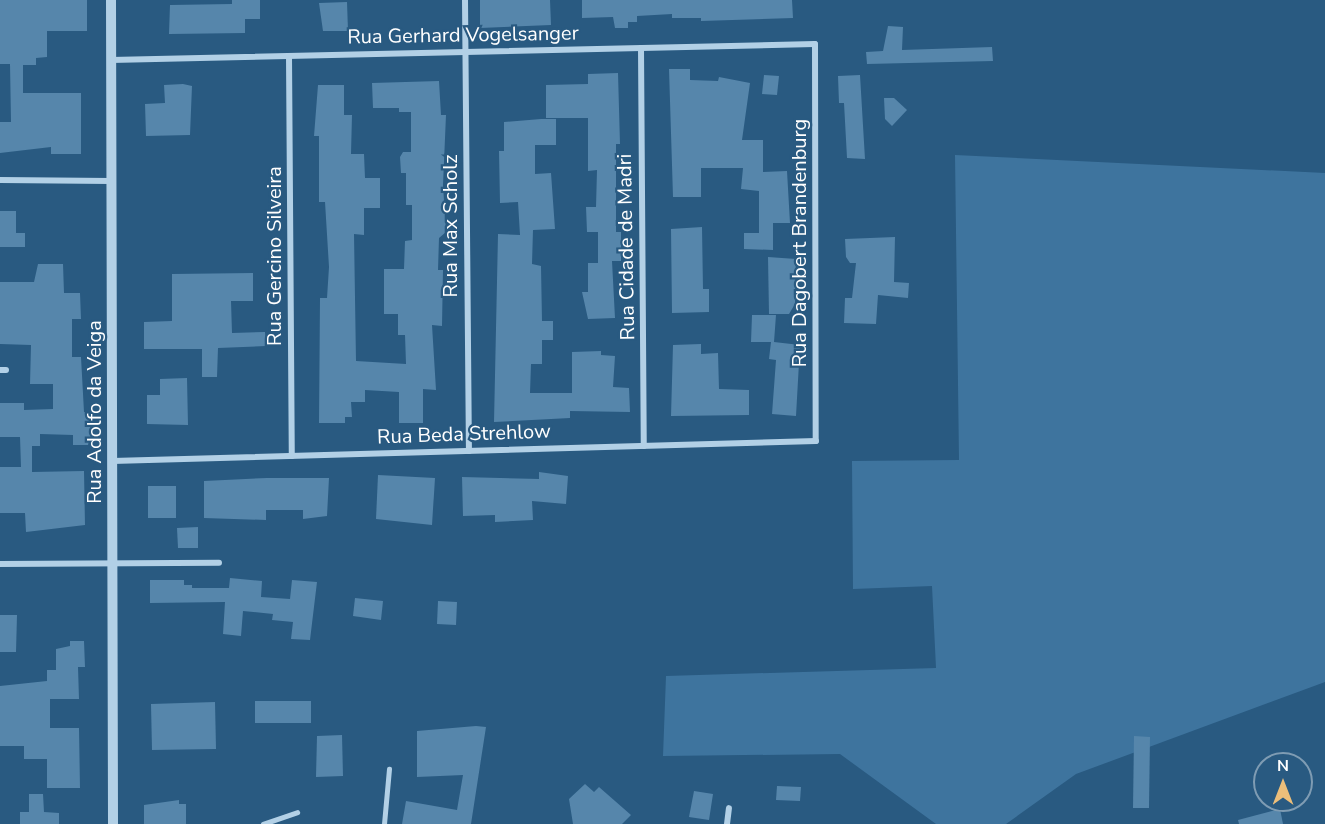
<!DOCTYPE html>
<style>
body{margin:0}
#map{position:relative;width:1325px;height:824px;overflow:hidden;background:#295a81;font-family:"Nunito Sans",sans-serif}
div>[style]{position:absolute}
.green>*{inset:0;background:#3e749e}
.building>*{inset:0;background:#5686ab}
.service>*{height:4.5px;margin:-2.25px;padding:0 2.25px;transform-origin:2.25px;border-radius:2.25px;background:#b2d0e6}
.minor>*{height:6px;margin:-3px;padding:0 3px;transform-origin:3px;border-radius:3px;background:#b2d0e6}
.tertiary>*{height:10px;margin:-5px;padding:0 5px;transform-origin:5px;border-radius:5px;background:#b2d0e6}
span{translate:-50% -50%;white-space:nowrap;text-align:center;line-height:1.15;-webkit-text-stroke:4.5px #295a81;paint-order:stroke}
.street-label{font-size:20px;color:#fff}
.north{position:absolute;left:1253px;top:752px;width:60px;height:60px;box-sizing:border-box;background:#295a81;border:2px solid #7f9cb3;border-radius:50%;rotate:0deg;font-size:16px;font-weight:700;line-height:24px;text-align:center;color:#fff}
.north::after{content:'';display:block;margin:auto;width:21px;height:27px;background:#ecbe7a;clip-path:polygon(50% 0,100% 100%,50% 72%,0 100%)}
</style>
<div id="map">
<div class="green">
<i style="clip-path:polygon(955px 155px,1325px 173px,1325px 682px,1076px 774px,1006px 824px,936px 824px,840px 754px,663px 756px,666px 676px,936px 668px,932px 586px,853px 589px,852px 461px,959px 460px)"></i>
</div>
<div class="building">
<i style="clip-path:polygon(0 0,87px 0,87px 31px,47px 31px,47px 57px,36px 58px,36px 65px,23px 65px,23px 93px,81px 93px,81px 154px,51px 154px,51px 147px,0 153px,0 122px,11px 122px,10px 64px,0 64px)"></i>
<i style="clip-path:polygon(232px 0,260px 0,260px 19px,245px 19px,245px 33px,169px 34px,170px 5px,232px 4px)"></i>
<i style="clip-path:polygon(480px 0,550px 0,551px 25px,480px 28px)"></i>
<i style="clip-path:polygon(582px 0,792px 0,793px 18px,701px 21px,701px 18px,672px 18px,672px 14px,637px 16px,637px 22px,628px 22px,628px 28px,615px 28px,613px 17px,582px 18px)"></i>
<i style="clip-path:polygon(347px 2px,348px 31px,323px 31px,319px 3px)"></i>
<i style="clip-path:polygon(888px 26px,903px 27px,902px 50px,992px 47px,993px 61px,867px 64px,866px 52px,883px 51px)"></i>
<i style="clip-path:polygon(669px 69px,690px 69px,690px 80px,718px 81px,719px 77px,750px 83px,742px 140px,763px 140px,763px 172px,787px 171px,790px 223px,773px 223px,773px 250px,744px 249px,744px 233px,759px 233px,759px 191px,741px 189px,743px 168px,701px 168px,701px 197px,673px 197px)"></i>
<i style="clip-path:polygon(618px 73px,620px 144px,616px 144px,616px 232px,621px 232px,621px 261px,612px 261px,615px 318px,588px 319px,582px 292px,588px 292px,588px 263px,598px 263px,598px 232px,587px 232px,586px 207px,596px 207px,597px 170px,588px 171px,588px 118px,546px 118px,546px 85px,588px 84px,588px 74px)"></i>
<i style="clip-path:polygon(764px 75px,779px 76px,777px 95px,762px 94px)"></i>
<i style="clip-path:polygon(860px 75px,865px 159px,847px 158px,844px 103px,839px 103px,838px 76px)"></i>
<i style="clip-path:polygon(439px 81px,441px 115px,446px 115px,443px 185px,446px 232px,439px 238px,438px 270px,443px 270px,442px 326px,432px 325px,436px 390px,423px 389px,423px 423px,399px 423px,399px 392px,365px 390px,365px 402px,351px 402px,352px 417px,345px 417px,345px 423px,319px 423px,320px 298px,327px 298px,329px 267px,325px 202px,319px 202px,319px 136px,314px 136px,318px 85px,344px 85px,344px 115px,352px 115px,351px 154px,364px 154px,365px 178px,380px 178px,380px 208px,364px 208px,364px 235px,354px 234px,356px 361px,406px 364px,405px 335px,398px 335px,398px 314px,384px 314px,384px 269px,404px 269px,405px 241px,412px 240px,412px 205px,406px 205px,406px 173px,401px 173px,400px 157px,403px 152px,411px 152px,411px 112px,399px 112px,399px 108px,373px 108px,372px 83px)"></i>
<i style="clip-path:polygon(183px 84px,192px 86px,190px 135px,146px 136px,145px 104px,165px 103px,164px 85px)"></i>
<i style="clip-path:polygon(884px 98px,894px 98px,907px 110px,892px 126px,885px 119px)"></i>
<i style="clip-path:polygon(541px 119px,556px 119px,556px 145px,535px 145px,535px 174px,551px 173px,555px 229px,533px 230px,532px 264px,541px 266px,542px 321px,553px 321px,553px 340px,542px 340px,542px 364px,531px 364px,530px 393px,572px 393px,572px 352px,601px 351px,601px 355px,615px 356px,613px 387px,629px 388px,630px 412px,570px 411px,570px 418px,494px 422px,498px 234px,520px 235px,518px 202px,500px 203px,499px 151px,504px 151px,504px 122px)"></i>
<i style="clip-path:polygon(0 211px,16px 211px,16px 233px,25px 233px,25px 247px,0 247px)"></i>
<i style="clip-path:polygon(702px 227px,703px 289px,709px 289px,709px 312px,672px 313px,671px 229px)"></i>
<i style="clip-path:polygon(895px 237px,894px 282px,909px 283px,908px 298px,878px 295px,876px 324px,844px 323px,845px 298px,852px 298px,856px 263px,850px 263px,846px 257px,845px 239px)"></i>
<i style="clip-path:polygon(768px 257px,796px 259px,795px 304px,789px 314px,769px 314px)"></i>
<i style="clip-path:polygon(38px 264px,63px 264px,64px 293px,80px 293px,81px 319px,72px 319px,72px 357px,81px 357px,84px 412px,91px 412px,91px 435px,88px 445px,73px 445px,73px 435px,40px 434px,40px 446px,32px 446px,32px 472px,84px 471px,85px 525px,26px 532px,25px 513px,0 513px,0 467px,21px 467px,20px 437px,0 437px,0 403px,24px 403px,24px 410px,53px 409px,53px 384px,30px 384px,31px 345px,0 344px,0 282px,34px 282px)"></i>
<i style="clip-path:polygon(253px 273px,253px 301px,231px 301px,232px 333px,265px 332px,266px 346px,218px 348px,217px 377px,202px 377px,202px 349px,144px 349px,144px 322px,172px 321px,172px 274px)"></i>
<i style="clip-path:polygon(752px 315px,776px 315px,774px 342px,800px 345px,796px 416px,772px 414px,776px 360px,769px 359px,771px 342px,751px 342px)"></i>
<i style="clip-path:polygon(701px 344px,701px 354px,718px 353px,719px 389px,749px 390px,749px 415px,671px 416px,673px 345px)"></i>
<i style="clip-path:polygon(187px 378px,188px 425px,147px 424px,147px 395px,160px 395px,160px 379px)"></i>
<i style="clip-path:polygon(539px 472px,568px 476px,566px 504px,532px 501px,533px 520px,495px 522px,495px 515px,463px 516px,462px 477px,539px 479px)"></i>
<i style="clip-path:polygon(378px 475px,435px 478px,432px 525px,376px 519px)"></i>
<i style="clip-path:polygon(267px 478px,329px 478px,327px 516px,303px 519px,303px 510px,266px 510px,266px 520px,204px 518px,204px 481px)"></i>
<i style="clip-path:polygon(148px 486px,176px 486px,176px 518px,148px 518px)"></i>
<i style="clip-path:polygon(198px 527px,198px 548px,178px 548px,177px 528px)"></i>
<i style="clip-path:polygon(230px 578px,262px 581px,261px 597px,290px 599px,292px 580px,317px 582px,310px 640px,291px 639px,293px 622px,272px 620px,273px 614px,243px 611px,241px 636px,223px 634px,225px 602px,150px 603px,150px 580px,184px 580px,184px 585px,192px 585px,192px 588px,229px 588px)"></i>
<i style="clip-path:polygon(355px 598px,383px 601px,381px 620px,353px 616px)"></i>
<i style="clip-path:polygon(438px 601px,457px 602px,456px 625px,437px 624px)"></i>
<i style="clip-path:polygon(0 615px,17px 615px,16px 652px,0 652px)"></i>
<i style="clip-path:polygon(70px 641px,84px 641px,85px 667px,78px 667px,79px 699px,50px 699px,50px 728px,79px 728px,80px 788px,47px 788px,47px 759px,24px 759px,24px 746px,0 746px,0 686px,47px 681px,47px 670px,56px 670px,56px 649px,70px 646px)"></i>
<i style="clip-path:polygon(255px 701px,311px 701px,311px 723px,255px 723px)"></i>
<i style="clip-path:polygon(215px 702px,216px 749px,152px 750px,151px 704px)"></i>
<i style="clip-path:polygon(476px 726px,486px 727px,471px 824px,402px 824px,406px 801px,457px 810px,463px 775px,417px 777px,417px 731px)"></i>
<i style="clip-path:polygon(342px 735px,343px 776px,316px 777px,317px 736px)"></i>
<i style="clip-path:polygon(1134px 736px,1150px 737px,1149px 808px,1133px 808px)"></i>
<i style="clip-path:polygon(585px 784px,594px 792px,599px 787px,631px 815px,622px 824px,573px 824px,569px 799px)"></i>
<i style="clip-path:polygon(777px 786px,801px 787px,800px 801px,776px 800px)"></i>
<i style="clip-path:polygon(694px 791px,713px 794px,709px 820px,689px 817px)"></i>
<i style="clip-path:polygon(29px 794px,43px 794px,44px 812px,59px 813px,59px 824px,20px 824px,20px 812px,29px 812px)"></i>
<i style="clip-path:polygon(179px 800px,179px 804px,186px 804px,186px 824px,144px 824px,144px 805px)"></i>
<i style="clip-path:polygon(1280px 809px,1283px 824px,1239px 824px,1238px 820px)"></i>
</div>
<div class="service">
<i style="left:263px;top:824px;width:36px;rotate:-19deg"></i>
<i style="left:384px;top:824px;width:55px;rotate:-84.8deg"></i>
</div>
<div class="minor">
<i style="left:465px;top:0;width:451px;rotate:89.5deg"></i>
<i style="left:641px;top:48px;width:398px;rotate:89.6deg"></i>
<i style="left:289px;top:56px;width:400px;rotate:89.6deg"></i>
<i style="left:111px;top:60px;width:704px;rotate:-1.3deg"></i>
<i style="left:815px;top:44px;width:397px;rotate:89.9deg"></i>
<i style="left:816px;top:441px;width:704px;rotate:178.37deg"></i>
<i style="left:0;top:180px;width:111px;rotate:0.5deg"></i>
<i style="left:0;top:370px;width:6px"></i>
<i style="left:0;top:564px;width:219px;rotate:-0.3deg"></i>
<i style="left:727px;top:824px;width:16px;rotate:-83deg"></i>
</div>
<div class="tertiary">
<i style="left:111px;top:0;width:824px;rotate:89.86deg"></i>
</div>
<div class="street-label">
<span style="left:463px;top:35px;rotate:-1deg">Rua Gerhard Vogelsanger</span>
<span style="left:450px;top:226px;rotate:-90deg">Rua Max Scholz</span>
<span style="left:799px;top:243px;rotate:-90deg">Rua Dagobert Brandenburg</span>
<span style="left:626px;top:247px;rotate:-91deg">Rua Cidade de Madri</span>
<span style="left:274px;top:256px;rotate:-90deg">Rua Gercino Silveira</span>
<span style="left:94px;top:412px;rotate:-90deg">Rua Adolfo da Veiga</span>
<span style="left:464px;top:434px;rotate:-2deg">Rua Beda Strehlow</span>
</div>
<div class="north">N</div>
</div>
